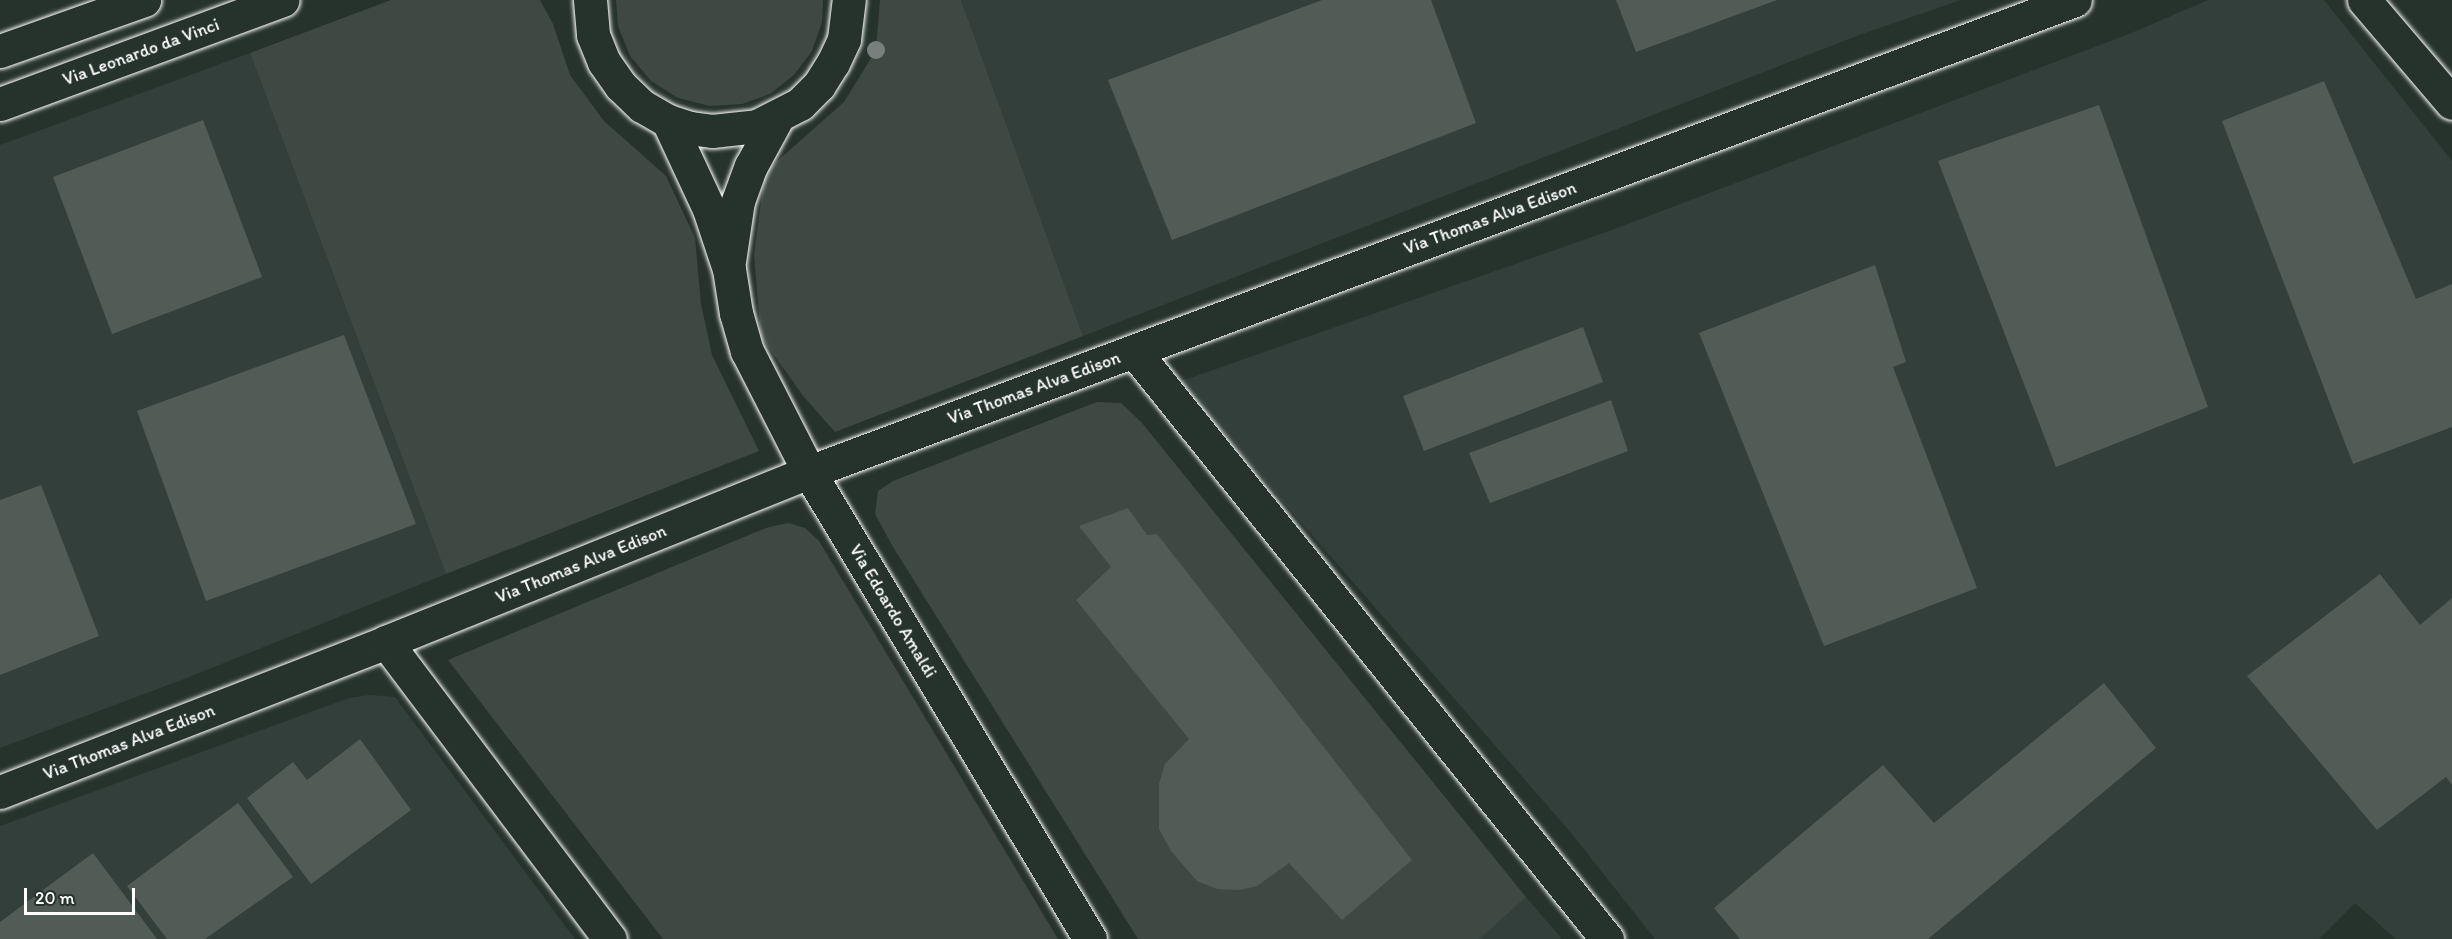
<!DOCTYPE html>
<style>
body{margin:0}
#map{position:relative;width:2452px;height:939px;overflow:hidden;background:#26332d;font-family:Itim,sans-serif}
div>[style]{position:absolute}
.built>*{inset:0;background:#333f3a}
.green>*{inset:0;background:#3e4944}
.building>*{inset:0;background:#515c57}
.roads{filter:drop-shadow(0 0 2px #fff) drop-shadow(0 0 2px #fff)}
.minor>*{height:33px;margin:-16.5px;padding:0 16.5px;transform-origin:16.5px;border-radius:16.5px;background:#26332d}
.major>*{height:33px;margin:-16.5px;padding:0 16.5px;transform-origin:16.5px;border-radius:16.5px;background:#26332d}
.trees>*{width:18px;height:18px;margin:-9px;border-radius:50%;background:#78807d}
span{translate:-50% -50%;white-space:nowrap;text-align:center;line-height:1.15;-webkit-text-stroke:5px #26332d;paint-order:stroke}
.street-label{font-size:18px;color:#fff}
.scale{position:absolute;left:24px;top:888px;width:111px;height:27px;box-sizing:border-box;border:3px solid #fff;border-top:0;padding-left:8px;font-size:18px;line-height:21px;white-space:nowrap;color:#fff;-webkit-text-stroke:4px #26332d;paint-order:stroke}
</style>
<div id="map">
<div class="built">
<i style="clip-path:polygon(961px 0,1961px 0,1862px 34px,1083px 336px)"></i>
<i style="clip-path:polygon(2208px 0,2324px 0,2452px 161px,2452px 939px,2396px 939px,2355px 903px,2319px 939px,1655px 939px,1572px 834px,1179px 382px,1609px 231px,2129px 34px)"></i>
<i style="clip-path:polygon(250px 53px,446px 574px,184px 679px,0 748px,0 145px)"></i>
<i style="clip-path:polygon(370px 695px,395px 697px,575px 939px,0 939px,0 826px,349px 698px)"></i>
<i style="clip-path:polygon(1526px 897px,1562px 939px,1477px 939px)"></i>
</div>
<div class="green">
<i style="clip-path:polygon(391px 0,540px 0,553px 24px,570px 75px,604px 121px,666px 176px,695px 238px,701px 304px,712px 355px,759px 451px,446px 574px,250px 53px)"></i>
<i style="clip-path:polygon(616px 0,823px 0,822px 22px,812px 51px,794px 75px,770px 94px,742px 104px,710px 106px,678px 98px,651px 81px,630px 56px,618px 26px)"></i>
<i style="clip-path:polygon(880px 0,961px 0,1083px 336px,835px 432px,804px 397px,761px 337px,754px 255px,765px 172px,844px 102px,876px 50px)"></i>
<i style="clip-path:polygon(1097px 402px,1121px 403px,1142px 423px,1526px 897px,1479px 939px,1138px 939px,893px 547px,875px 514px,878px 491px,893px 481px)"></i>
<i style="clip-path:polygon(788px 523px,805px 528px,819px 541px,1058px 939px,663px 939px,448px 660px,766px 528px)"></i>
</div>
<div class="building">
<i style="clip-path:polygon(1322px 0,1431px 0,1476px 123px,1172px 240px,1108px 80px)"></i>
<i style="clip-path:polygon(1616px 0,1777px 0,1636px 52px)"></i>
<i style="clip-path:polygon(2324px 81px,2416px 299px,2452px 284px,2452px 427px,2353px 464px,2222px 121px)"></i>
<i style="clip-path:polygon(2099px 105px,2208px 407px,2056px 467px,1938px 161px)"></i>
<i style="clip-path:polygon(203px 120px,262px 277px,112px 334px,53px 177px)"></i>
<i style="clip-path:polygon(1875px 265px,1906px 362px,1893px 367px,1977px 588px,1824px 646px,1699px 333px)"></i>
<i style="clip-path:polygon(1583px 327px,1603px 382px,1424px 451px,1403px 396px)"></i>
<i style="clip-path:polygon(344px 335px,416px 524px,206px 601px,137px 411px)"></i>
<i style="clip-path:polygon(1611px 400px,1628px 451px,1490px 503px,1469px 453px)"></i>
<i style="clip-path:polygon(41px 485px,99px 636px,0 675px,0 500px)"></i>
<i style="clip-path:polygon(1128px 508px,1147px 535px,1157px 534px,1412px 860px,1342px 920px,1289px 863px,1257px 886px,1240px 890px,1217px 889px,1197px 881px,1171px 851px,1159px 829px,1159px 784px,1165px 764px,1189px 739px,1076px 600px,1111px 567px,1079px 526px)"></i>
<i style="clip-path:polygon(2380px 574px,2420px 625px,2452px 598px,2452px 785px,2446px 777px,2377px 830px,2247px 676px)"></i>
<i style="clip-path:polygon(2104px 683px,2156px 748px,1928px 939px,1740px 939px,1714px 908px,1883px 765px,1934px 823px)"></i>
<i style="clip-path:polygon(360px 739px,411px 810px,311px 884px,247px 798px,293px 762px,307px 780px)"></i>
<i style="clip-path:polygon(238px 803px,293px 877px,205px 939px,167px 939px,127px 886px)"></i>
<i style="clip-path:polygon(93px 853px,157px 939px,0 939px,0 922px)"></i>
</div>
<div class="roads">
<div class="minor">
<i style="left:2364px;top:0;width:135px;rotate:49.5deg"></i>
<i style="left:668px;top:121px;width:97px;rotate:65deg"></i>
<i style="left:709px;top:209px;width:63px;rotate:71.6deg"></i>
<i style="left:729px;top:269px;width:45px;rotate:81deg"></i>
<i style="left:736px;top:313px;width:40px;rotate:74deg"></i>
<i style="left:747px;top:351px;width:136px;rotate:62.9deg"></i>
<i style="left:809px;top:472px;width:545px;rotate:58.96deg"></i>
<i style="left:729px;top:261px;width:61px;rotate:-81.5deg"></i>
<i style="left:738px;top:201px;width:37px;rotate:-70deg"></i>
<i style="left:751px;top:166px;width:55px;rotate:-61.6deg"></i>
<i style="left:1134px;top:351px;width:755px;rotate:51.19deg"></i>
<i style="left:386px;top:642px;width:372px;rotate:53deg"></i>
<i style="left:0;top:792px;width:414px;rotate:-21.2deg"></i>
<i style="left:386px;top:642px;width:456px;rotate:-21.9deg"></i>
<i style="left:809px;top:472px;width:1351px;rotate:-20.45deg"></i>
</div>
<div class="major">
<i style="left:590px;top:0;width:35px;rotate:85deg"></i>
<i style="left:593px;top:35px;width:29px;rotate:68deg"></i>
<i style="left:604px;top:62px;width:29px;rotate:55deg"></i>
<i style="left:621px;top:86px;width:29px;rotate:44deg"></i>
<i style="left:642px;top:106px;width:30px;rotate:30deg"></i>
<i style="left:668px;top:121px;width:22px;rotate:18deg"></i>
<i style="left:689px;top:128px;width:23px;rotate:7deg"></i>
<i style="left:712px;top:131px;width:45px;rotate:-6.3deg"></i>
<i style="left:757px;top:126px;width:48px;rotate:-27.1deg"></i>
<i style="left:800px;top:104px;width:27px;rotate:-45deg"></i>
<i style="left:819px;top:85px;width:26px;rotate:-58deg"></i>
<i style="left:833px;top:63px;width:26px;rotate:-65deg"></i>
<i style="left:844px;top:39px;width:39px;rotate:-83deg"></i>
<i style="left:0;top:51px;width:153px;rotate:-19.5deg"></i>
<i style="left:0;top:104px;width:301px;rotate:-20.2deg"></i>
</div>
</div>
<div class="trees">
<i style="left:876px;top:50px"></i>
</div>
<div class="street-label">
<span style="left:141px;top:52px;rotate:-20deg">Via Leonardo da Vinci</span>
<span style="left:1490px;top:218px;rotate:-20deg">Via Thomas Alva Edison</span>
<span style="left:1034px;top:388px;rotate:-20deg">Via Thomas Alva Edison</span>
<span style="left:581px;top:564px;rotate:-22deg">Via Thomas Alva Edison</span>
<span style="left:893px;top:611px;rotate:59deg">Via Edoardo Amaldi</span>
<span style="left:129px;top:742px;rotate:-21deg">Via Thomas Alva Edison</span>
</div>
<div class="scale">20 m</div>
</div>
